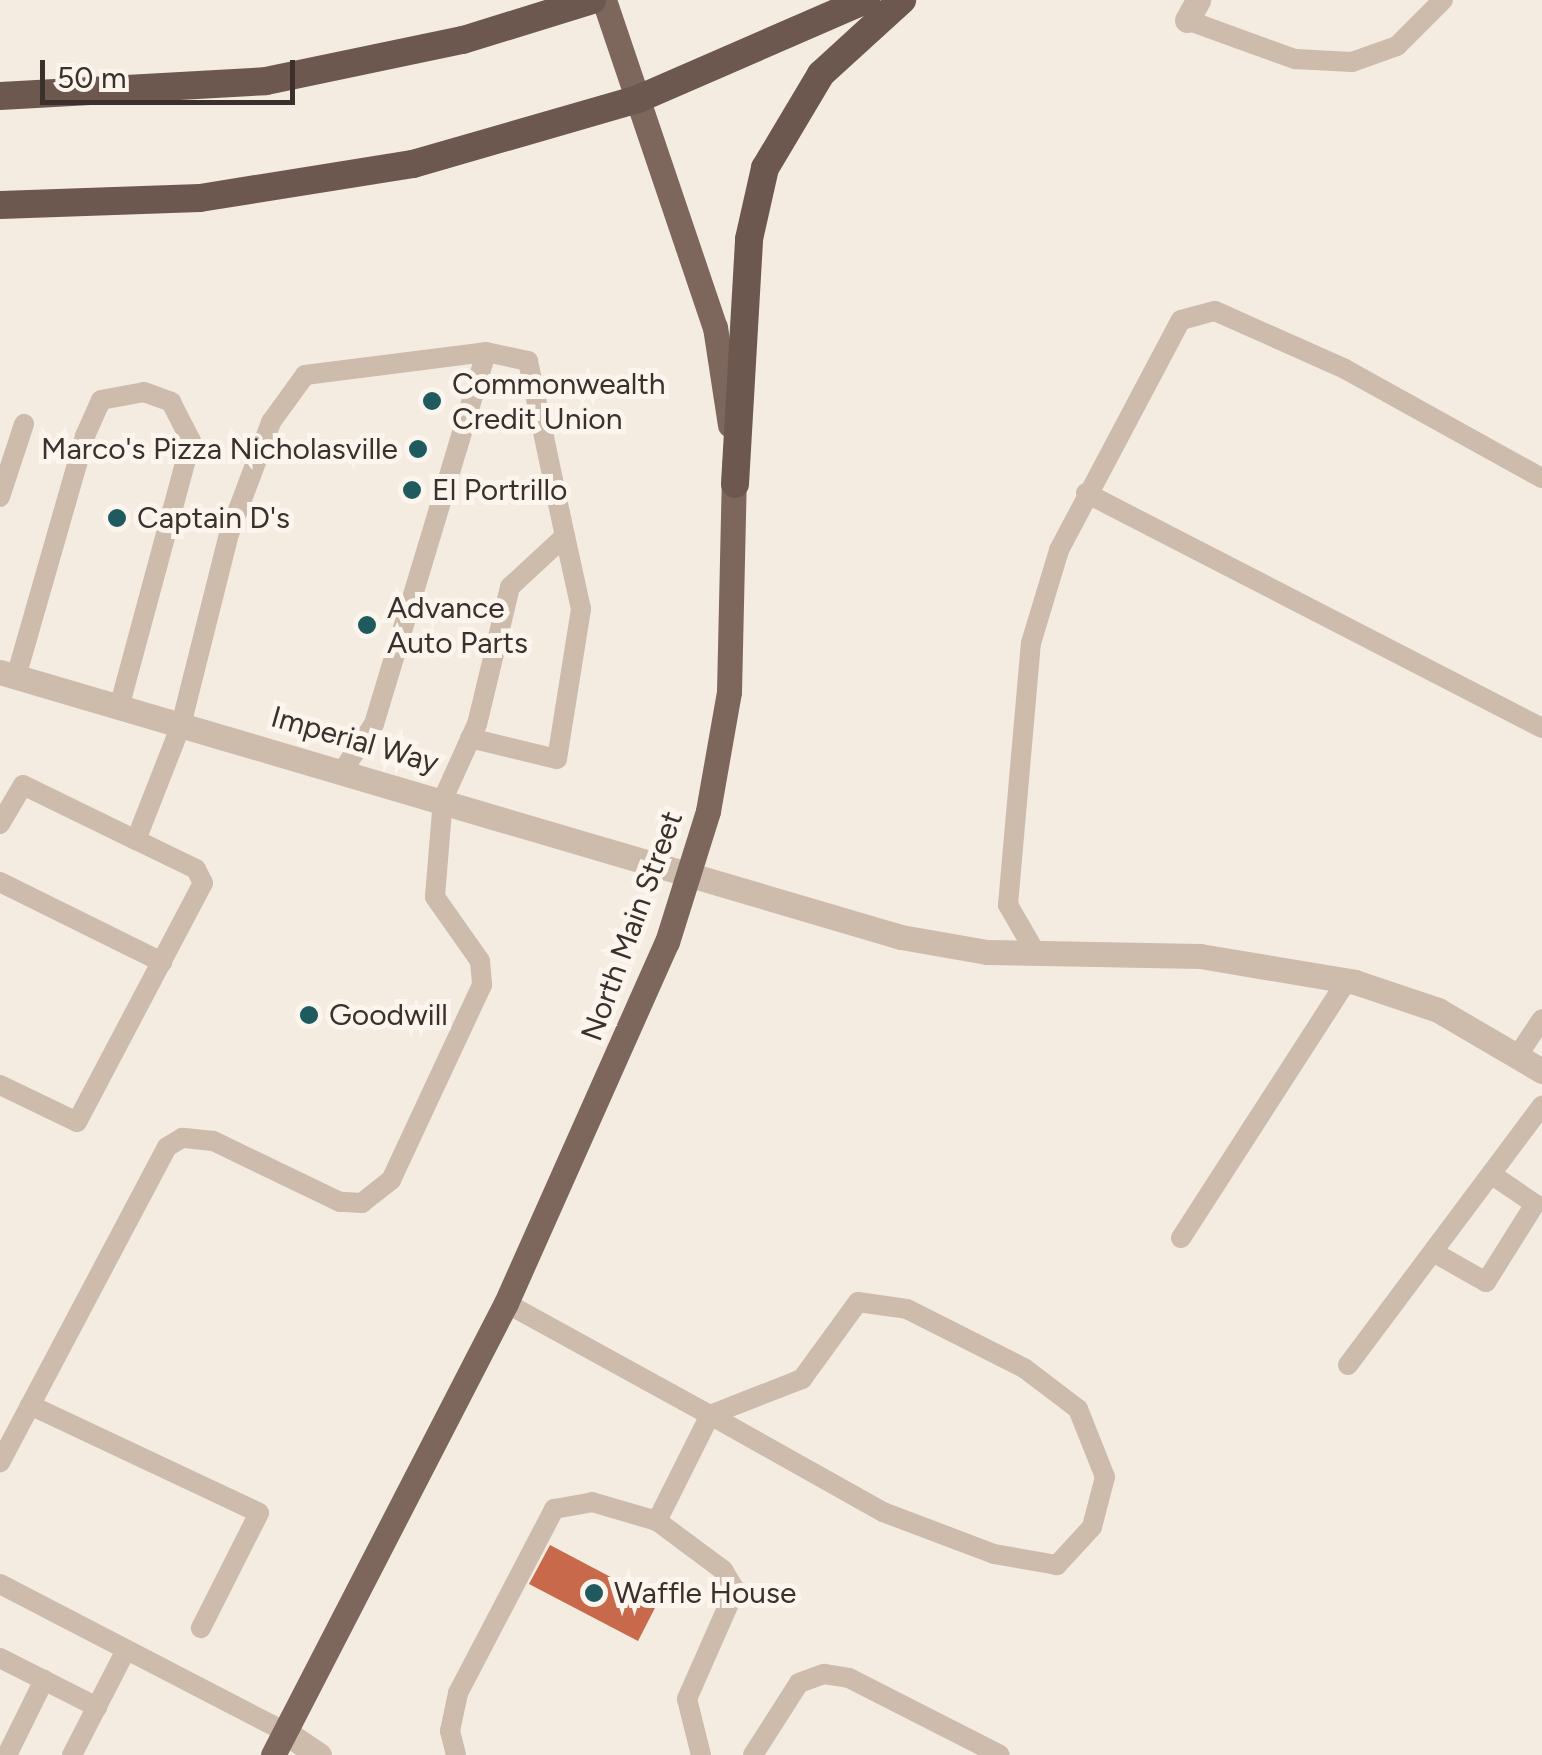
<!DOCTYPE html>
<style>
body{margin:0}
#map{position:relative;width:1542px;height:1755px;overflow:hidden;background:#f4ebe1;font-family:Figtree,sans-serif}
div>[style]{position:absolute}
.building>*{inset:0;background:#c8694b}
.service>*{height:20px;margin:-10px;padding:0 10px;transform-origin:10px;border-radius:10px;background:#cdbbac}
.minor>*{height:25px;margin:-12.5px;padding:0 12.5px;transform-origin:12.5px;border-radius:12.5px;background:#cdbbac}
.primary>*{height:25px;margin:-12.5px;padding:0 12.5px;transform-origin:12.5px;border-radius:12.5px;background:#7d675c}
.trunk>*{height:28px;margin:-14px;padding:0 14px;transform-origin:14px;border-radius:14px;background:#6c584f}
.dots>*{width:28px;height:28px;translate:-50% -50%;box-sizing:border-box;border:5px solid #fbf5ee;border-radius:50%}
span{translate:-50% -50%;white-space:nowrap;text-align:center;line-height:1.15;-webkit-text-stroke:10px #fbf5ee;paint-order:stroke}
.poi-label{font-size:30px;color:#3b302b}
.left{translate:0 -50%;text-align:left}
.right{translate:-100% -50%;text-align:right}
.street-label{font-size:30px;color:#3b302b}
.scale{position:absolute;left:40px;top:60px;width:255px;height:45px;box-sizing:border-box;border:5px solid #3b302b;border-top:0;padding-left:12px;font-size:30px;line-height:35px;white-space:nowrap;color:#3b302b;-webkit-text-stroke:8px #fbf5ee;paint-order:stroke}
</style>
<div id="map">
<div class="building">
<i style="clip-path:polygon(550px 1545px,658px 1602px,638px 1641px,529px 1584px)"></i>
</div>
<div class="service">
<i style="left:1187px;top:20px;width:115px;rotate:19.9deg"></i>
<i style="left:1295px;top:59px;width:57px;rotate:3deg"></i>
<i style="left:1352px;top:62px;width:48px;rotate:-19.6deg"></i>
<i style="left:1397px;top:46px;width:65px;rotate:-45deg"></i>
<i style="left:1086px;top:493px;width:513px;rotate:27.26deg"></i>
<i style="left:0;top:497px;width:77px;rotate:-71.8deg"></i>
<i style="left:16px;top:677px;width:251px;rotate:-74deg"></i>
<i style="left:85px;top:436px;width:39px;rotate:-66deg"></i>
<i style="left:101px;top:400px;width:44px;rotate:-10.5deg"></i>
<i style="left:144px;top:392px;width:29px;rotate:20deg"></i>
<i style="left:171px;top:402px;width:44px;rotate:62.9deg"></i>
<i style="left:191px;top:441px;width:276px;rotate:105.1deg"></i>
<i style="left:470px;top:738px;width:89px;rotate:13.6deg"></i>
<i style="left:557px;top:759px;width:152px;rotate:-80.9deg"></i>
<i style="left:581px;top:609px;width:75px;rotate:-102.4deg"></i>
<i style="left:343px;top:770px;width:55px;rotate:-56deg"></i>
<i style="left:374px;top:724px;width:388px;rotate:-73.2deg"></i>
<i style="left:0;top:824px;width:45px;rotate:-59.5deg"></i>
<i style="left:23px;top:785px;width:126px;rotate:26deg"></i>
<i style="left:136px;top:840px;width:123px;rotate:-68.6deg"></i>
<i style="left:181px;top:725px;width:197px;rotate:-75.9deg"></i>
<i style="left:229px;top:534px;width:120px;rotate:-69.4deg"></i>
<i style="left:271px;top:422px;width:58px;rotate:-54.1deg"></i>
<i style="left:305px;top:375px;width:182px;rotate:-7.2deg"></i>
<i style="left:486px;top:352px;width:43px;rotate:12.1deg"></i>
<i style="left:528px;top:361px;width:179px;rotate:78.1deg"></i>
<i style="left:565px;top:536px;width:75px;rotate:137.2deg"></i>
<i style="left:510px;top:587px;width:141px;rotate:103.5deg"></i>
<i style="left:477px;top:724px;width:82px;rotate:114.4deg"></i>
<i style="left:443px;top:799px;width:98px;rotate:94.7deg"></i>
<i style="left:435px;top:897px;width:78px;rotate:54.9deg"></i>
<i style="left:480px;top:961px;width:24px;rotate:85deg"></i>
<i style="left:482px;top:985px;width:215px;rotate:115deg"></i>
<i style="left:391px;top:1180px;width:37px;rotate:142deg"></i>
<i style="left:362px;top:1203px;width:22px;rotate:-177deg"></i>
<i style="left:340px;top:1202px;width:141px;rotate:-154.3deg"></i>
<i style="left:213px;top:1141px;width:31px;rotate:-174deg"></i>
<i style="left:182px;top:1138px;width:17px;rotate:149deg"></i>
<i style="left:167px;top:1147px;width:357px;rotate:117.9deg"></i>
<i style="left:0;top:882px;width:181px;rotate:26.3deg"></i>
<i style="left:1037px;top:955px;width:58px;rotate:-120.1deg"></i>
<i style="left:1008px;top:905px;width:263px;rotate:-85deg"></i>
<i style="left:1031px;top:643px;width:97px;rotate:-73.2deg"></i>
<i style="left:1059px;top:550px;width:260px;rotate:-62.1deg"></i>
<i style="left:1181px;top:320px;width:35px;rotate:-15deg"></i>
<i style="left:1215px;top:311px;width:142px;rotate:24deg"></i>
<i style="left:1345px;top:369px;width:225px;rotate:29deg"></i>
<i style="left:1518px;top:1055px;width:43px;rotate:-56.3deg"></i>
<i style="left:0;top:1085px;width:85px;rotate:25.7deg"></i>
<i style="left:77px;top:1122px;width:270px;rotate:-62.2deg"></i>
<i style="left:203px;top:883px;width:16px;rotate:-117deg"></i>
<i style="left:196px;top:869px;width:67px;rotate:-154.2deg"></i>
<i style="left:1181px;top:1238px;width:307px;rotate:-57.2deg"></i>
<i style="left:1433px;top:1252px;width:61px;rotate:29.5deg"></i>
<i style="left:1486px;top:1282px;width:92px;rotate:-57.9deg"></i>
<i style="left:1535px;top:1204px;width:53px;rotate:-145.7deg"></i>
<i style="left:506px;top:1303px;width:233px;rotate:28.8deg"></i>
<i style="left:710px;top:1415px;width:99px;rotate:-21.4deg"></i>
<i style="left:802px;top:1379px;width:95px;rotate:-54deg"></i>
<i style="left:858px;top:1302px;width:49px;rotate:8.1deg"></i>
<i style="left:907px;top:1309px;width:131px;rotate:26.8deg"></i>
<i style="left:1024px;top:1368px;width:68px;rotate:37.2deg"></i>
<i style="left:1078px;top:1409px;width:73px;rotate:68.3deg"></i>
<i style="left:1105px;top:1477px;width:52px;rotate:104.6deg"></i>
<i style="left:1092px;top:1527px;width:52px;rotate:132.6deg"></i>
<i style="left:1057px;top:1565px;width:64px;rotate:-170.1deg"></i>
<i style="left:994px;top:1554px;width:119px;rotate:-159.3deg"></i>
<i style="left:883px;top:1512px;width:198px;rotate:-150.7deg"></i>
<i style="left:710px;top:1415px;width:119px;rotate:116.6deg"></i>
<i style="left:657px;top:1521px;width:82px;rotate:36.6deg"></i>
<i style="left:723px;top:1570px;width:23px;rotate:59deg"></i>
<i style="left:735px;top:1590px;width:119px;rotate:113.8deg"></i>
<i style="left:687px;top:1699px;width:58px;rotate:76deg"></i>
<i style="left:1348px;top:1365px;width:324px;rotate:-53.2deg"></i>
<i style="left:30px;top:1405px;width:253px;rotate:25.2deg"></i>
<i style="left:259px;top:1513px;width:129px;rotate:116.8deg"></i>
<i style="left:0;top:1584px;width:321px;rotate:27.4deg"></i>
<i style="left:0;top:1658px;width:109px;rotate:26.8deg"></i>
<i style="left:7px;top:1755px;width:84px;rotate:-63.7deg"></i>
<i style="left:72px;top:1755px;width:118px;rotate:-62.8deg"></i>
<i style="left:456px;top:1755px;width:25px;rotate:-104deg"></i>
<i style="left:450px;top:1731px;width:39px;rotate:-78deg"></i>
<i style="left:458px;top:1693px;width:208px;rotate:-62.4deg"></i>
<i style="left:554px;top:1509px;width:39px;rotate:-10deg"></i>
<i style="left:592px;top:1502px;width:68px;rotate:16.3deg"></i>
<i style="left:753px;top:1755px;width:85px;rotate:-57.4deg"></i>
<i style="left:799px;top:1683px;width:27px;rotate:-20deg"></i>
<i style="left:824px;top:1674px;width:25px;rotate:9deg"></i>
<i style="left:849px;top:1678px;width:169px;rotate:27deg"></i>
</div>
<div class="minor">
<i style="left:1187px;top:20px;width:23px;rotate:-61deg"></i>
<i style="left:0;top:672px;width:939px;rotate:16.39deg"></i>
<i style="left:901px;top:937px;width:87px;rotate:9.9deg"></i>
<i style="left:987px;top:952px;width:213px;rotate:1.1deg"></i>
<i style="left:1200px;top:956px;width:157px;rotate:9.5deg"></i>
<i style="left:1355px;top:982px;width:88px;rotate:18.6deg"></i>
<i style="left:1438px;top:1010px;width:121px;rotate:30.4deg"></i>
<i style="left:285px;top:1732px;width:41px;rotate:34.1deg"></i>
</div>
<div class="primary">
<i style="left:604px;top:0;width:345px;rotate:71.3deg"></i>
<i style="left:715px;top:327px;width:99px;rotate:81.3deg"></i>
<i style="left:273px;top:1755px;width:509px;rotate:-62.73deg"></i>
<i style="left:506px;top:1303px;width:395px;rotate:-66deg"></i>
<i style="left:667px;top:942px;width:137px;rotate:-72.6deg"></i>
<i style="left:708px;top:811px;width:121px;rotate:-80deg"></i>
<i style="left:729px;top:692px;width:227px;rotate:-88.7deg"></i>
</div>
<div class="trunk">
<i style="left:0;top:96px;width:266px;rotate:-3.2deg"></i>
<i style="left:266px;top:81px;width:201px;rotate:-11.8deg"></i>
<i style="left:463px;top:40px;width:135px;rotate:-17.2deg"></i>
<i style="left:0;top:205px;width:200px;rotate:-2deg"></i>
<i style="left:200px;top:198px;width:216px;rotate:-9.1deg"></i>
<i style="left:413px;top:164px;width:234px;rotate:-16.1deg"></i>
<i style="left:638px;top:99px;width:249px;rotate:-23.5deg"></i>
<i style="left:735px;top:484px;width:245px;rotate:-86.7deg"></i>
<i style="left:749px;top:239px;width:73px;rotate:-77.3deg"></i>
<i style="left:765px;top:168px;width:109px;rotate:-59.2deg"></i>
<i style="left:821px;top:74px;width:110px;rotate:-42.4deg"></i>
</div>
<div class="dots">
<i style="left:432px;top:401px;background:#1f5a5e"></i>
<i style="left:418px;top:449px;background:#1f5a5e"></i>
<i style="left:412px;top:490px;background:#1f5a5e"></i>
<i style="left:117px;top:518px;background:#1f5a5e"></i>
<i style="left:367px;top:625px;background:#1f5a5e"></i>
<i style="left:309px;top:1015px;background:#1f5a5e"></i>
<i style="left:594px;top:1593px;background:#1f5a5e"></i>
</div>
<div class="poi-label">
<span class="left" style="left:452px;top:401px">Commonwealth<br>Credit Union</span>
<span class="right" style="left:398px;top:449px">Marco's Pizza Nicholasville</span>
<span class="left" style="left:432px;top:490px">El Portrillo</span>
<span class="left" style="left:137px;top:518px">Captain D's</span>
<span class="left" style="left:387px;top:625px">Advance<br>Auto Parts</span>
<span class="left" style="left:329px;top:1015px">Goodwill</span>
<span class="left" style="left:614px;top:1593px">Waffle House</span>
</div>
<div class="street-label">
<span style="left:355px;top:740px;rotate:16deg">Imperial Way</span>
<span style="left:632px;top:926px;rotate:-70deg">North Main Street</span>
</div>
<div class="scale">50 m</div>
</div>
